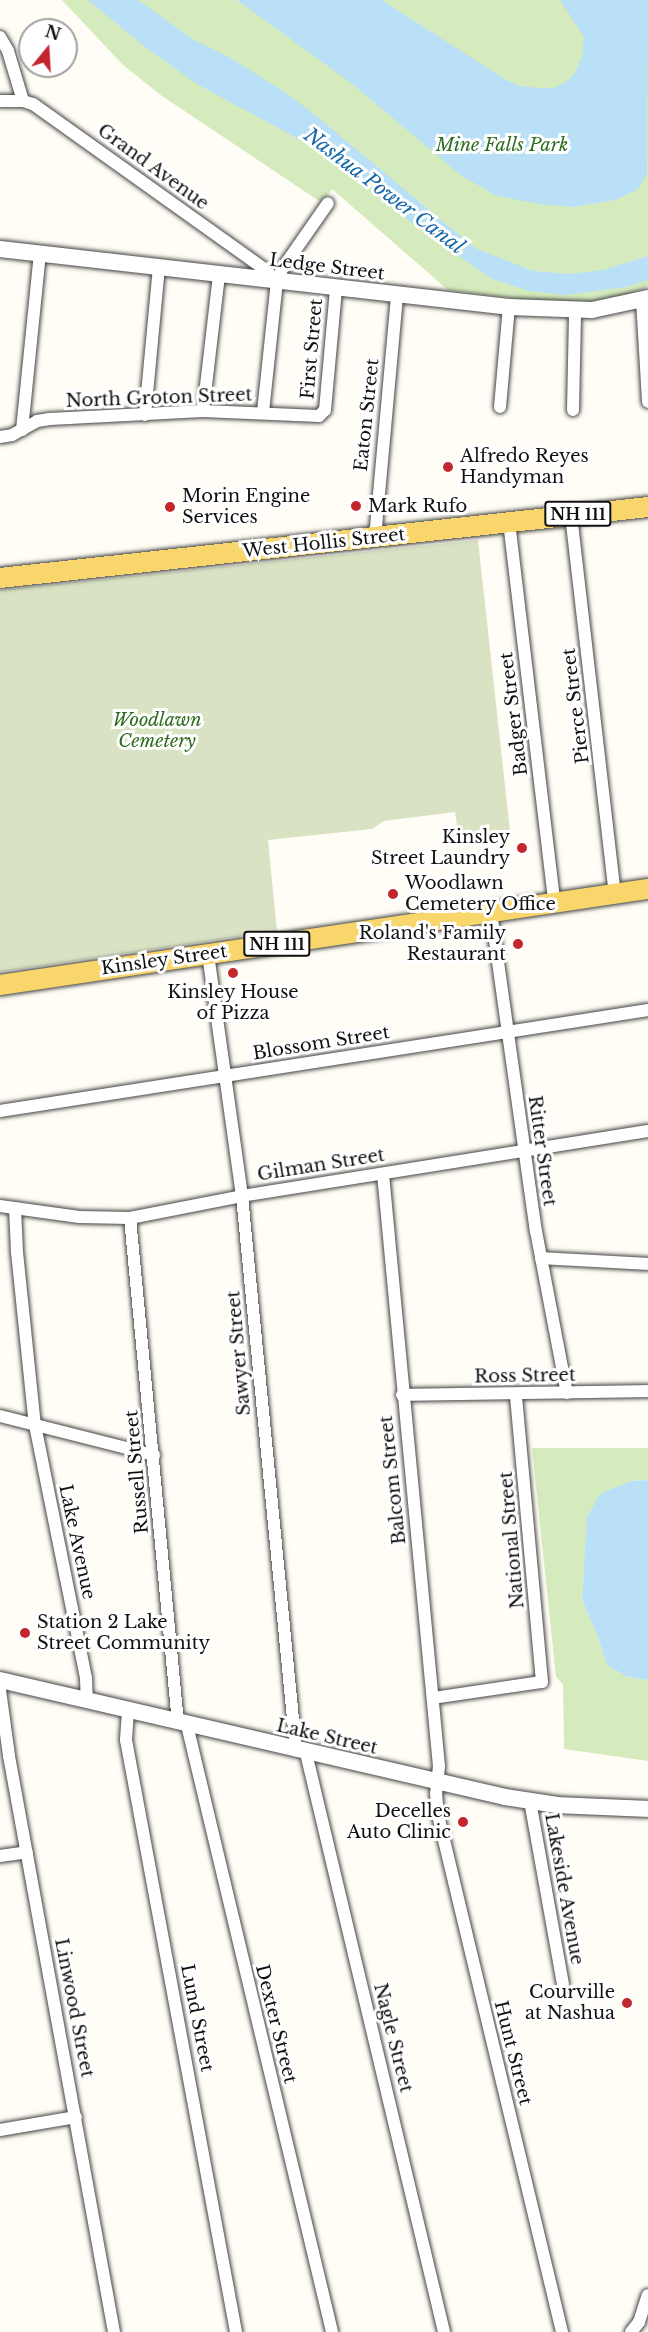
<!DOCTYPE html>
<style>
body{margin:0}
#map{position:relative;width:648px;height:2332px;overflow:hidden;background:#fffdf5;font-family:"Libre Baskerville",serif}
div>[style]{position:absolute}
.green>*{inset:0;background:#d5ebbd}
.cemetery>*{inset:0;background:#d9e3c4}
.water>*{inset:0;background:#b9e0f7}
.roads{filter:drop-shadow(0 0 2px #444) drop-shadow(0 0 2px #444)}
.minor>*{height:12px;margin:-6px;padding:0 6px;transform-origin:6px;border-radius:6px;background:#fff}
.tertiary>*{height:16px;margin:-8px;padding:0 8px;transform-origin:8px;border-radius:8px;background:#fff}
.primary>*{height:20px;margin:-10px;padding:0 10px;transform-origin:10px;border-radius:10px;background:#f9d66b}
.dots>*{width:16px;height:16px;translate:-50% -50%;box-sizing:border-box;border:3px solid #fff;border-radius:50%}
span{translate:-50% -50%;white-space:nowrap;text-align:center;line-height:1.15;-webkit-text-stroke:6px #fff;paint-order:stroke}
.shield-label span{padding:2px 4px;background:#fff;border:2px solid;border-radius:4px;-webkit-text-stroke-width:0}
.shield-label{font-size:16px;color:#111;font-weight:700}
.park-label{font-size:18px;color:#2f6b1f;font-style:italic}
.street-label{font-size:18px;color:#111}
.poi-label{font-size:18px;color:#111}
.left{translate:0 -50%;text-align:left}
.right{translate:-100% -50%;text-align:right}
.water-label{font-size:20px;color:#1768a6;font-style:italic}
.north{position:absolute;left:18px;top:18px;width:60px;height:60px;box-sizing:border-box;background:#fff;border:2px solid #a0a0a0;border-radius:50%;rotate:18deg;font-size:16px;font-weight:700;line-height:24px;text-align:center;color:#111}
.north::after{content:'';display:block;margin:auto;width:21px;height:27px;background:#c4262e;clip-path:polygon(50% 0,100% 100%,50% 72%,0 100%)}
</style>
<div id="map">
<div class="green">
<i style="clip-path:polygon(62px 0,648px 0,648px 287px,621px 297px,569px 305px,448px 290px,332px 189px,322px 203px,162px 96px,123px 65px)"></i>
<i style="clip-path:polygon(532px 1448px,648px 1448px,648px 1480px,631px 1481px,586px 1543px,582px 1600px,598px 1637px,607px 1665px,627px 1677px,648px 1680px,648px 1761px,564px 1749px,563px 1684px,556px 1677px)"></i>
</div>
<div class="cemetery">
<i style="clip-path:polygon(478px 540px,510px 831px,459px 840px,455px 812px,384px 821px,372px 829px,268px 840px,277px 931px,0 972px,0 590px)"></i>
</div>
<div class="water">
<i style="clip-path:polygon(88px 0,138px 0,194px 40px,229px 57px,280px 89px,309px 110px,475px 248px,533px 271px,570px 274px,603px 270px,648px 256px,648px 280px,626px 287px,566px 295px,529px 291px,492px 279px,413px 224px,385px 199px,317px 149px,197px 84px,145px 47px)"></i>
<i style="clip-path:polygon(237px 0,382px 0,506px 80px,520px 86px,540px 88px,554px 88px,567px 81px,575px 73px,582px 57px,584px 37px,560px 0,648px 0,647px 174px,637px 190px,615px 200px,574px 207px,539px 204px,497px 196px,462px 176px,351px 83px)"></i>
<i style="clip-path:polygon(648px 1480px,648px 1680px,627px 1677px,607px 1665px,598px 1637px,582px 1600px,587px 1517px,600px 1494px,631px 1481px)"></i>
</div>
<div class="roads">
<div class="minor">
<i style="left:0;top:37px;width:16px;rotate:60deg"></i>
<i style="left:8px;top:51px;width:52px;rotate:73.3deg"></i>
<i style="left:0;top:101px;width:23px"></i>
<i style="left:23px;top:101px;width:10px;rotate:17deg"></i>
<i style="left:33px;top:104px;width:282px;rotate:35.5deg"></i>
<i style="left:263px;top:268px;width:19px;rotate:43deg"></i>
<i style="left:642px;top:300px;width:102px;rotate:86.6deg"></i>
<i style="left:500px;top:407px;width:100px;rotate:-84.9deg"></i>
<i style="left:573px;top:410px;width:99px;rotate:-88.8deg"></i>
<i style="left:203px;top:411px;width:138px;rotate:-83.3deg"></i>
<i style="left:263px;top:412px;width:132px;rotate:-83.9deg"></i>
<i style="left:277px;top:281px;width:13px;rotate:-67deg"></i>
<i style="left:282px;top:269px;width:80px;rotate:-55.1deg"></i>
<i style="left:145px;top:415px;width:148px;rotate:-84.6deg"></i>
<i style="left:22px;top:430px;width:177px;rotate:-84.2deg"></i>
<i style="left:0;top:437px;width:12px;rotate:-9deg"></i>
<i style="left:12px;top:435px;width:29px;rotate:-29deg"></i>
<i style="left:37px;top:421px;width:13px;rotate:-9deg"></i>
<i style="left:50px;top:419px;width:153px;rotate:-3deg"></i>
<i style="left:203px;top:411px;width:116px;rotate:2.5deg"></i>
<i style="left:319px;top:416px;width:8px;rotate:-45deg"></i>
<i style="left:325px;top:410px;width:122px;rotate:-84.8deg"></i>
<i style="left:571px;top:515px;width:381px;rotate:83.4deg"></i>
<i style="left:509px;top:522px;width:383px;rotate:83.2deg"></i>
<i style="left:375px;top:538px;width:244px;rotate:-84.8deg"></i>
<i style="left:491px;top:912px;width:322px;rotate:82deg"></i>
<i style="left:536px;top:1231px;width:165px;rotate:79.2deg"></i>
<i style="left:208px;top:954px;width:244px;rotate:82deg"></i>
<i style="left:242px;top:1196px;width:557px;rotate:84.43deg"></i>
<i style="left:0;top:1111px;width:656px;rotate:-8.86deg"></i>
<i style="left:383px;top:1174px;width:595px;rotate:84.6deg"></i>
<i style="left:439px;top:1766px;width:27px;rotate:96deg"></i>
<i style="left:436px;top:1793px;width:22px;rotate:85deg"></i>
<i style="left:438px;top:1815px;width:532px;rotate:76.51deg"></i>
<i style="left:0;top:1206px;width:80px;rotate:7.9deg"></i>
<i style="left:79px;top:1217px;width:51px;rotate:1.1deg"></i>
<i style="left:130px;top:1218px;width:114px;rotate:-11.1deg"></i>
<i style="left:242px;top:1196px;width:411px;rotate:-9.1deg"></i>
<i style="left:15px;top:1208px;width:44px;rotate:87.4deg"></i>
<i style="left:17px;top:1252px;width:174px;rotate:84.1deg"></i>
<i style="left:35px;top:1425px;width:258px;rotate:78.6deg"></i>
<i style="left:86px;top:1678px;width:23px;rotate:88deg"></i>
<i style="left:130px;top:1218px;width:507px;rotate:84.57deg"></i>
<i style="left:541px;top:1258px;width:107px;rotate:3.2deg"></i>
<i style="left:402px;top:1395px;width:246px;rotate:-0.9deg"></i>
<i style="left:0;top:1416px;width:159px;rotate:14.2deg"></i>
<i style="left:0;top:1690px;width:67px;rotate:82.2deg"></i>
<i style="left:9px;top:1756px;width:585px;rotate:79.67deg"></i>
<i style="left:433px;top:1698px;width:110px;rotate:-8.4deg"></i>
<i style="left:542px;top:1682px;width:288px;rotate:-95.2deg"></i>
<i style="left:128px;top:1711px;width:29px;rotate:94deg"></i>
<i style="left:126px;top:1740px;width:602px;rotate:79.47deg"></i>
<i style="left:187px;top:1725px;width:624px;rotate:76.56deg"></i>
<i style="left:306px;top:1753px;width:595px;rotate:76.59deg"></i>
<i style="left:530px;top:1801px;width:186px;rotate:79.8deg"></i>
<i style="left:0;top:1856px;width:27px;rotate:-8deg"></i>
<i style="left:0;top:2130px;width:77px;rotate:-9.7deg"></i>
<i style="left:631px;top:2332px;width:13px;rotate:-51deg"></i>
<i style="left:639px;top:2322px;width:28px;rotate:-72deg"></i>
</div>
<div class="tertiary">
<i style="left:0;top:249px;width:512px;rotate:6.5deg"></i>
<i style="left:509px;top:307px;width:83px;rotate:2.1deg"></i>
<i style="left:592px;top:310px;width:57px;rotate:-12.1deg"></i>
<i style="left:0;top:1680px;width:518px;rotate:13.04deg"></i>
<i style="left:505px;top:1797px;width:53px;rotate:8.7deg"></i>
<i style="left:557px;top:1805px;width:91px;rotate:2.5deg"></i>
</div>
<div class="primary">
<i style="left:0;top:578px;width:652px;rotate:-6.25deg"></i>
<i style="left:0;top:985px;width:655px;rotate:-8.43deg"></i>
</div>
</div>
<div class="dots">
<i style="left:448px;top:467px;background:#c4262e"></i>
<i style="left:356px;top:506px;background:#c4262e"></i>
<i style="left:170px;top:507px;background:#c4262e"></i>
<i style="left:522px;top:848px;background:#c4262e"></i>
<i style="left:393px;top:894px;background:#c4262e"></i>
<i style="left:518px;top:944px;background:#c4262e"></i>
<i style="left:233px;top:973px;background:#c4262e"></i>
<i style="left:25px;top:1633px;background:#c4262e"></i>
<i style="left:463px;top:1822px;background:#c4262e"></i>
<i style="left:627px;top:2003px;background:#c4262e"></i>
</div>
<div class="shield-label">
<span style="left:578px;top:514px">NH 111</span>
<span style="left:277px;top:944px">NH 111</span>
</div>
<div class="park-label">
<span style="left:502px;top:145px">Mine Falls Park</span>
<span style="left:157px;top:731px">Woodlawn<br>Cemetery</span>
</div>
<div class="street-label">
<span style="left:153px;top:167px;rotate:36deg">Grand Avenue</span>
<span style="left:327px;top:267px;rotate:7deg">Ledge Street</span>
<span style="left:312px;top:349px;rotate:-85deg">First Street</span>
<span style="left:159px;top:398px;rotate:-2deg">North Groton Street</span>
<span style="left:367px;top:415px;rotate:-84deg">Eaton Street</span>
<span style="left:324px;top:543px;rotate:-6deg">West Hollis Street</span>
<span style="left:576px;top:706px;rotate:-97deg">Pierce Street</span>
<span style="left:514px;top:714px;rotate:-97deg">Badger Street</span>
<span style="left:164px;top:960px;rotate:-8deg">Kinsley Street</span>
<span style="left:321px;top:1043px;rotate:-9deg">Blossom Street</span>
<span style="left:542px;top:1151px;rotate:82deg">Ritter Street</span>
<span style="left:321px;top:1165px;rotate:-9deg">Gilman Street</span>
<span style="left:239px;top:1353px;rotate:-95deg">Sawyer Street</span>
<span style="left:525px;top:1376px;rotate:-1deg">Ross Street</span>
<span style="left:137px;top:1472px;rotate:-95deg">Russell Street</span>
<span style="left:393px;top:1480px;rotate:-96deg">Balcom Street</span>
<span style="left:512px;top:1540px;rotate:-95deg">National Street</span>
<span style="left:77px;top:1542px;rotate:78deg">Lake Avenue</span>
<span style="left:327px;top:1737px;rotate:13deg">Lake Street</span>
<span style="left:564px;top:1889px;rotate:80deg">Lakeside Avenue</span>
<span style="left:74px;top:2008px;rotate:79deg">Linwood Street</span>
<span style="left:197px;top:2018px;rotate:79deg">Lund Street</span>
<span style="left:276px;top:2024px;rotate:76deg">Dexter Street</span>
<span style="left:393px;top:2038px;rotate:76deg">Nagle Street</span>
<span style="left:513px;top:2053px;rotate:76deg">Hunt Street</span>
</div>
<div class="poi-label">
<span class="left" style="left:460px;top:467px">Alfredo Reyes<br>Handyman</span>
<span class="left" style="left:182px;top:507px">Morin Engine<br>Services</span>
<span class="left" style="left:368px;top:506px">Mark Rufo</span>
<span class="right" style="left:510px;top:848px">Kinsley<br>Street Laundry</span>
<span class="left" style="left:405px;top:894px">Woodlawn<br>Cemetery Office</span>
<span class="right" style="left:506px;top:944px">Roland's Family<br>Restaurant</span>
<span style="left:233px;top:1003px">Kinsley House<br>of Pizza</span>
<span class="left" style="left:37px;top:1633px">Station 2 Lake<br>Street Community</span>
<span class="right" style="left:451px;top:1822px">Decelles<br>Auto Clinic</span>
<span class="right" style="left:615px;top:2003px">Courville<br>at Nashua</span>
</div>
<div class="water-label">
<span style="left:384px;top:191px;rotate:37deg">Nashua Power Canal</span>
</div>
<div class="north">N</div>
</div>
